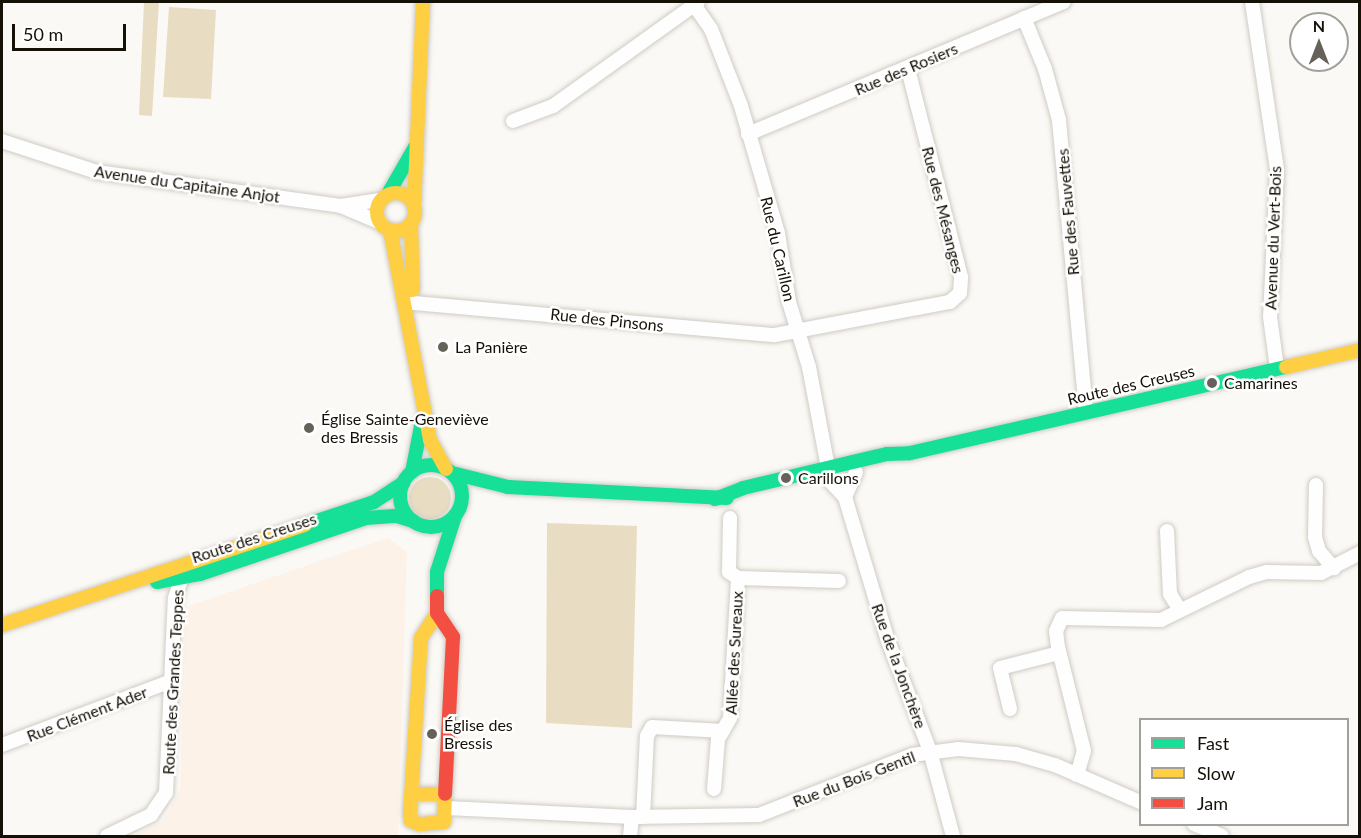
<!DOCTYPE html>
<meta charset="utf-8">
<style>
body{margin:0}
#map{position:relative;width:1361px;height:838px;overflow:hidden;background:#fbf9f5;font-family:Lato,sans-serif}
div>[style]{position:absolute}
.education>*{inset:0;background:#fdf2e7}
.green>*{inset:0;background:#e8dcc3}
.round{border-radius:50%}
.roads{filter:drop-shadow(0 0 2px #cfcbc4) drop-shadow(0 0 2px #cfcbc4)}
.street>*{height:14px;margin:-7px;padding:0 7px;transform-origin:7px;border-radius:7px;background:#fefefe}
.fast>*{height:14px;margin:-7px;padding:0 7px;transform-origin:7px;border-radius:7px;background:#16e098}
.fast>.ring{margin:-7px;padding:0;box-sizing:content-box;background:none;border:14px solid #16e098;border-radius:50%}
.slow>*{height:14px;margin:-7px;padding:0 7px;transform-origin:7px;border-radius:7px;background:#ffcf43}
.slow>.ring{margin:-7px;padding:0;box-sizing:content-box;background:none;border:14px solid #ffcf43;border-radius:50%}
.jam>*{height:14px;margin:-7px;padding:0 7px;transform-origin:7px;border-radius:7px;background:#f24e42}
.dots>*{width:16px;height:16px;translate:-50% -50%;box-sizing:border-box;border:3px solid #fff;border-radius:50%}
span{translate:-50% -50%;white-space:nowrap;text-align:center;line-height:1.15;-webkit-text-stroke:5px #fff;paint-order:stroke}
.street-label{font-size:16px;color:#161106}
.poi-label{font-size:16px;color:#161106}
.left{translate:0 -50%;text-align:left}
.frame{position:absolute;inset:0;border:3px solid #161106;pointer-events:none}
.legend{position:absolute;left:1139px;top:718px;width:210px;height:108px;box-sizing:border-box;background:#fff;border:2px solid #a2a09b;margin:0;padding:8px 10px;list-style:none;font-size:18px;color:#161106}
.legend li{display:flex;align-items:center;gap:12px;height:30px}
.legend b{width:30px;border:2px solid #a2a09b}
.north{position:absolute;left:1289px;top:12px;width:60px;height:60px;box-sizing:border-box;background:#fff;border:2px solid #a2a09b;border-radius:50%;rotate:0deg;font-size:16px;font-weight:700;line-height:24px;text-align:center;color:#161106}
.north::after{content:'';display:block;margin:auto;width:21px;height:27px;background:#66625a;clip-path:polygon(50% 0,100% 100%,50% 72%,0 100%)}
.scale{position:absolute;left:12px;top:24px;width:114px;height:27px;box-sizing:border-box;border:3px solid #161106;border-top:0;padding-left:8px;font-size:18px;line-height:21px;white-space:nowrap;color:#161106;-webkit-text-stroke:4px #fff;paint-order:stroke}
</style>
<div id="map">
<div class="education">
<i style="clip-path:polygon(388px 538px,407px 552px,398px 836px,134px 836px,163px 821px,180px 789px,185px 607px)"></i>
</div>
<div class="green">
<i style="clip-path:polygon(144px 2px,159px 2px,152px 116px,139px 115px)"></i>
<i style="clip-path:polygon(169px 7px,216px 10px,211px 99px,163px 97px)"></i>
<i class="round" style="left:409px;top:477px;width:42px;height:42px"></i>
<i style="clip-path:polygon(547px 523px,637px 526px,632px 728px,546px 723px)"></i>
</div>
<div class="roads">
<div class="street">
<i style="left:692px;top:2px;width:33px;rotate:55deg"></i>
<i style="left:711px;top:29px;width:83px;rotate:68.7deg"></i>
<i style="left:741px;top:106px;width:132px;rotate:73.8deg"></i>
<i style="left:778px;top:233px;width:70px;rotate:80.9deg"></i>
<i style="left:789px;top:302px;width:68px;rotate:72.9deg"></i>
<i style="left:809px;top:367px;width:103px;rotate:79.3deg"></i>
<i style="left:1252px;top:2px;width:170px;rotate:81.5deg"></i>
<i style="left:1277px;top:170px;width:147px;rotate:92.7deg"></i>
<i style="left:1270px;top:317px;width:51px;rotate:82.2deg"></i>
<i style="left:1024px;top:18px;width:55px;rotate:67.6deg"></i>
<i style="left:1045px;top:69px;width:53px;rotate:74.6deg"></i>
<i style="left:1059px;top:120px;width:293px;rotate:84.7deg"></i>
<i style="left:513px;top:121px;width:43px;rotate:-20.6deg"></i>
<i style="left:553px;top:106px;width:178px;rotate:-35.6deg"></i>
<i style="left:748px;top:134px;width:342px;rotate:-22.7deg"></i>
<i style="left:2px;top:141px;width:100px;rotate:18.1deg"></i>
<i style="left:97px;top:172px;width:246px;rotate:7.9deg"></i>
<i style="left:341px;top:206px;width:43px;rotate:23deg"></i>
<i style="left:341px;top:206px;width:39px;rotate:-9deg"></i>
<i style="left:414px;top:303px;width:362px;rotate:5.1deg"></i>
<i style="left:775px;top:335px;width:178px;rotate:-10.7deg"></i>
<i style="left:950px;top:302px;width:13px;rotate:-42deg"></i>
<i style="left:960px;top:293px;width:16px;rotate:-86deg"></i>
<i style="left:961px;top:277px;width:215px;rotate:-104.3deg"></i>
<i style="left:828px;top:479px;width:25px;rotate:47deg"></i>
<i style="left:845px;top:497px;width:147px;rotate:73.4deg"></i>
<i style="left:887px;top:638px;width:121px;rotate:69.2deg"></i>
<i style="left:930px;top:751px;width:88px;rotate:74.9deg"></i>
<i style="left:1316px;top:485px;width:52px;rotate:91.1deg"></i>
<i style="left:1315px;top:537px;width:15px;rotate:74deg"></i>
<i style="left:1319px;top:551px;width:23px;rotate:49deg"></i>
<i style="left:845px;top:497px;width:27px;rotate:-66deg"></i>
<i style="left:1167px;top:531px;width:63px;rotate:87.3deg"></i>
<i style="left:1170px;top:594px;width:19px;rotate:58deg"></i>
<i style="left:738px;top:578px;width:101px;rotate:1.7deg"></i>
<i style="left:1010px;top:709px;width:42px;rotate:-103.7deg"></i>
<i style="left:1000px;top:668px;width:61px;rotate:-14.3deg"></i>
<i style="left:2px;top:745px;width:181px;rotate:-20.7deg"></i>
<i style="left:1077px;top:775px;width:25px;rotate:-74deg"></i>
<i style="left:1084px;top:751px;width:107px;rotate:-104deg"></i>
<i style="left:1058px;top:647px;width:16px;rotate:-97deg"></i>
<i style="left:1056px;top:631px;width:14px;rotate:-65deg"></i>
<i style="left:1062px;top:618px;width:99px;rotate:1.2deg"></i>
<i style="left:1161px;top:620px;width:98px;rotate:-26deg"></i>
<i style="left:1249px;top:577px;width:19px;rotate:-16deg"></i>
<i style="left:1267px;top:572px;width:54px;rotate:1.1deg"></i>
<i style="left:1321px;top:573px;width:44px;rotate:-27.1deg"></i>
<i style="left:714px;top:789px;width:50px;rotate:-85.4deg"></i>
<i style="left:718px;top:739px;width:24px;rotate:-60deg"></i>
<i style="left:730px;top:718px;width:140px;rotate:-86.7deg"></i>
<i style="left:738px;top:578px;width:11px;rotate:-146deg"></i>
<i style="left:729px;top:572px;width:54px;rotate:-88.9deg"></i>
<i style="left:447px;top:808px;width:185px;rotate:2.8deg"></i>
<i style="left:632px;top:817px;width:127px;rotate:-0.9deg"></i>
<i style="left:759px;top:815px;width:164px;rotate:-21.4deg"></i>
<i style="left:912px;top:755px;width:46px;rotate:-7.4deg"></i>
<i style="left:958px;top:749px;width:58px;rotate:4.9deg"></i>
<i style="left:1016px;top:754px;width:41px;rotate:15.8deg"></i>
<i style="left:1055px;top:765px;width:93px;rotate:23.5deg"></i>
<i style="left:643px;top:817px;width:81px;rotate:-87.2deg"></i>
<i style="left:647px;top:736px;width:10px;rotate:-61deg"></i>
<i style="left:652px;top:727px;width:71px;rotate:3.2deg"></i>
<i style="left:1194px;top:824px;width:30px;rotate:23deg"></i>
<i style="left:107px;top:836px;width:49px;rotate:-25.5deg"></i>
<i style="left:151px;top:815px;width:27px;rotate:-56deg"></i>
<i style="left:166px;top:793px;width:195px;rotate:-87.4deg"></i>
<i style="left:175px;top:598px;width:25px;rotate:-72deg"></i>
<i style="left:630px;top:836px;width:19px;rotate:-84deg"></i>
</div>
<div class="fast">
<i style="left:388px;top:194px;width:54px;rotate:-60.1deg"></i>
<i class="ring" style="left:400px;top:465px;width:48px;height:48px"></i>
<i style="left:412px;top:472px;width:52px;rotate:-78.9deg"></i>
<i style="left:452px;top:473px;width:58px;rotate:14deg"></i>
<i style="left:508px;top:487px;width:219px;rotate:2.9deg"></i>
<i style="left:715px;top:499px;width:30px;rotate:-21deg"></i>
<i style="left:743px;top:488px;width:148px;rotate:-13.3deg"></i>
<i style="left:887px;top:454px;width:23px;rotate:-2deg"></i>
<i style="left:910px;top:453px;width:386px;rotate:-12.9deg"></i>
<i style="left:305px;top:525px;width:73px;rotate:-18.4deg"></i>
<i style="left:374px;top:502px;width:35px;rotate:-33deg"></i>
<i style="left:157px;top:582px;width:44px;rotate:-10.5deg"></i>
<i style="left:200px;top:574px;width:175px;rotate:-18.6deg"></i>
<i style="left:366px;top:518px;width:31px;rotate:-4deg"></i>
<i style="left:397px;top:516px;width:17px;rotate:17deg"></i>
<i style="left:437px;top:596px;width:24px;rotate:-90deg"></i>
<i style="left:437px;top:572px;width:59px;rotate:-72.2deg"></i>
</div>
<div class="slow">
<i class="ring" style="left:377px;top:193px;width:24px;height:24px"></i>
<i style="left:414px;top:208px;width:206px;rotate:-87.5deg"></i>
<i style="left:411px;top:224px;width:66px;rotate:88.3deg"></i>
<i style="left:390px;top:230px;width:214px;rotate:79.2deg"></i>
<i style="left:430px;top:440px;width:33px;rotate:61deg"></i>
<i style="left:1286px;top:367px;width:76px;rotate:-12.9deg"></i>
<i style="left:2px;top:625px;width:319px;rotate:-18.3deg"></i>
<i style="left:413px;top:794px;width:32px"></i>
<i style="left:445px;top:794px;width:28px;rotate:92deg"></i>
<i style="left:444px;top:822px;width:25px;rotate:175deg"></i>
<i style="left:419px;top:824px;width:9px;rotate:-159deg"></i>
<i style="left:411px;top:821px;width:8px;rotate:-97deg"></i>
<i style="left:410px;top:813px;width:175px;rotate:-86.4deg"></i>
<i style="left:421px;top:638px;width:30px;rotate:-57deg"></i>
</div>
<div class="jam">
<i style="left:437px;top:596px;width:17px;rotate:90deg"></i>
<i style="left:437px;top:613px;width:29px;rotate:56deg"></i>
<i style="left:453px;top:637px;width:157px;rotate:92.9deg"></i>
</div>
</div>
<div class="dots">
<i style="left:443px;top:347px;background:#66625a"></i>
<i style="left:1212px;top:383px;background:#66625a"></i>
<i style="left:309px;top:428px;background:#66625a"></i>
<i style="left:786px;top:478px;background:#66625a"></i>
<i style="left:432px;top:734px;background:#66625a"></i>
</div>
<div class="street-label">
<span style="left:906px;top:69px;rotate:-23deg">Rue des Rosiers</span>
<span style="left:187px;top:184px;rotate:8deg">Avenue du Capitaine Anjot</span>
<span style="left:943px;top:210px;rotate:76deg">Rue des Mésanges</span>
<span style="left:1068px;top:212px;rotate:-95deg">Rue des Fauvettes</span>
<span style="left:1273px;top:238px;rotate:-88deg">Avenue du Vert-Bois</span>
<span style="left:778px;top:249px;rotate:77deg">Rue du Carillon</span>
<span style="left:607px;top:320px;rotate:6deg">Rue des Pinsons</span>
<span style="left:1131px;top:385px;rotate:-13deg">Route des Creuses</span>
<span style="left:254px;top:538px;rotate:-18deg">Route des Creuses</span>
<span style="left:734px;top:653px;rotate:-87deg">Allée des Sureaux</span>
<span style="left:899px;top:666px;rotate:70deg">Rue de la Jonchère</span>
<span style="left:173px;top:682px;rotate:-87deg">Route des Grandes Teppes</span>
<span style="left:87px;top:714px;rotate:-21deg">Rue Clément Ader</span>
<span style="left:854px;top:779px;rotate:-21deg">Rue du Bois Gentil</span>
</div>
<div class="poi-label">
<span class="left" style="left:455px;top:347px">La Panière</span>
<span class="left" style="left:1224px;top:383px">Camarines</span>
<span class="left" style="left:321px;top:428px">Église Sainte-Geneviève<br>des Bressis</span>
<span class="left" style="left:798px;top:478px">Carillons</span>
<span class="left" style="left:444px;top:734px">Église des<br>Bressis</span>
</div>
<div class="frame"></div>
<ul class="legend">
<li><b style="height:8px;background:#16e098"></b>Fast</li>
<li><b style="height:8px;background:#ffcf43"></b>Slow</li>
<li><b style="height:8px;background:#f24e42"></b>Jam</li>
</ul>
<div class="north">N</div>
<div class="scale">50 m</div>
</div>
